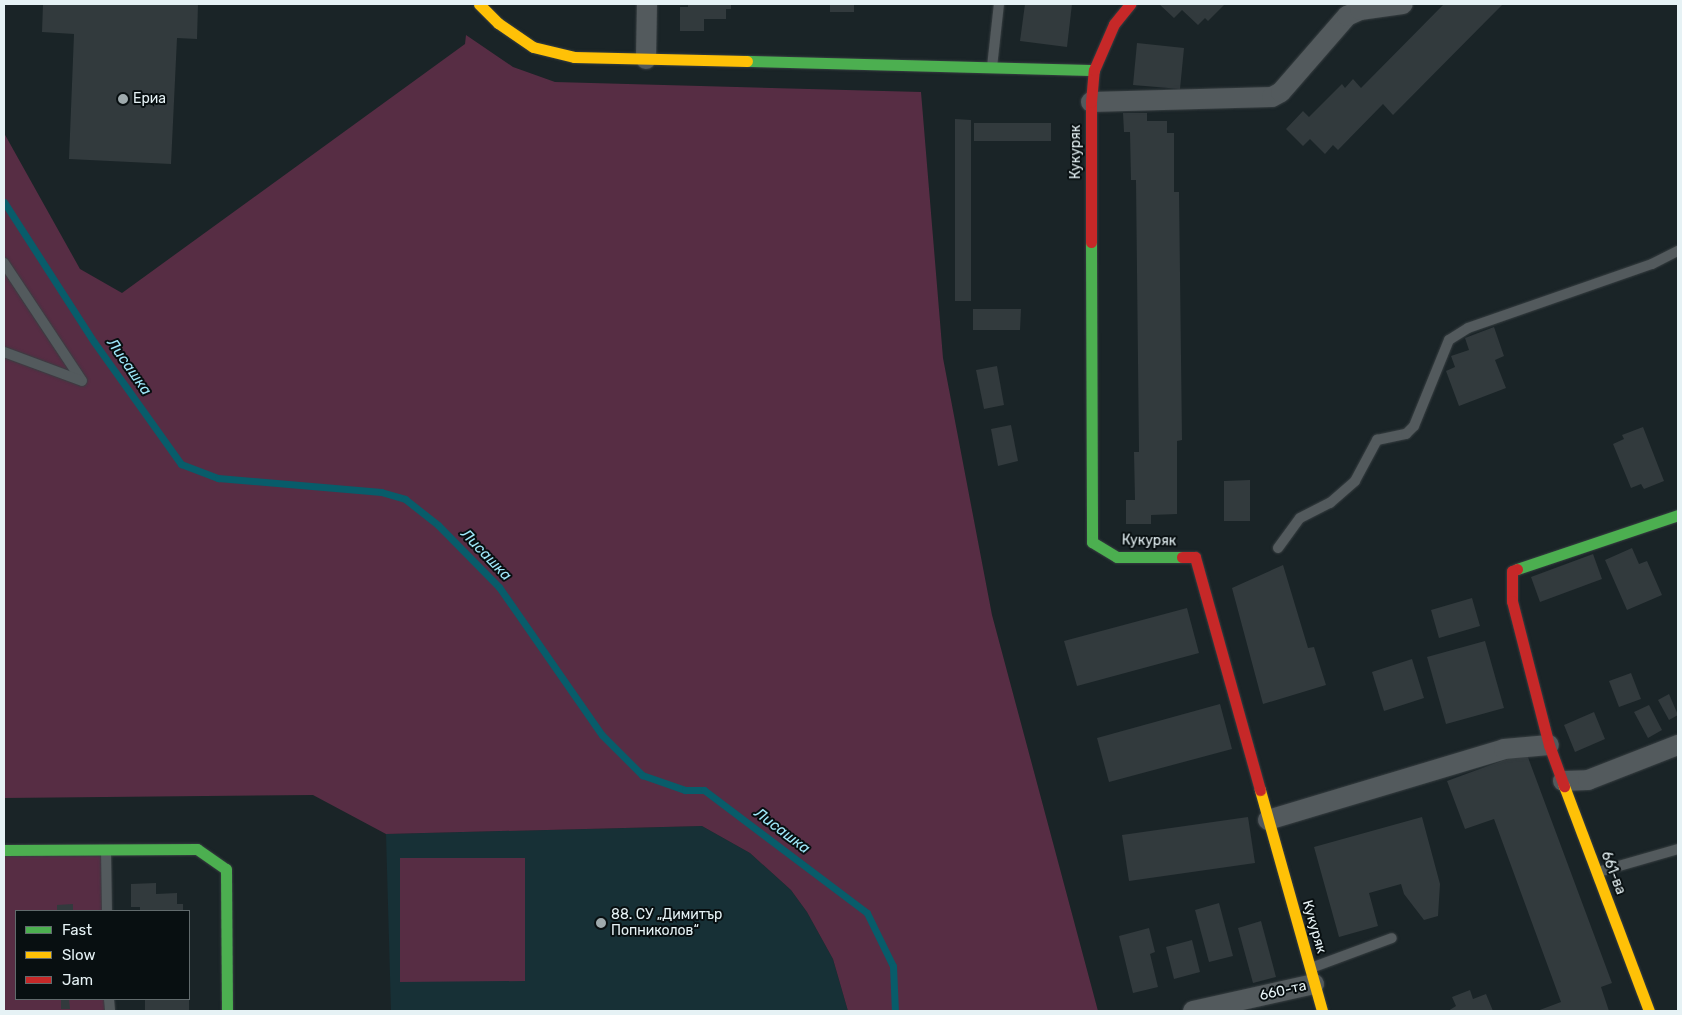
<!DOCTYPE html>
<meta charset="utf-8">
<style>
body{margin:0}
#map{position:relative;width:1682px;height:1015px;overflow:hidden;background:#1a2427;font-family:Rubik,sans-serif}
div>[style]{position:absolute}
.built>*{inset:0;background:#173036}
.green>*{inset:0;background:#572d44}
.stream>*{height:7px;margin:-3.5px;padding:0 3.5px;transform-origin:3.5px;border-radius:3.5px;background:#085c6a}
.building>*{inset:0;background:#323a3d}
.roads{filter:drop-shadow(0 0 1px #373e41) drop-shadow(0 0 1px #373e41)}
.lane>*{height:10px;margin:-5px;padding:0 5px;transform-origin:5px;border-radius:5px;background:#535a5d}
.street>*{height:20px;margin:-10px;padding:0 10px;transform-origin:10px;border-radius:10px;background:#535a5d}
.fast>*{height:11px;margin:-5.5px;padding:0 5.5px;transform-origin:5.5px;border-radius:5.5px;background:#4caf50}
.slow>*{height:11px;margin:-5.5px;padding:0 5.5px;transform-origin:5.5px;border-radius:5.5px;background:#ffc107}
.jam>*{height:11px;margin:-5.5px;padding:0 5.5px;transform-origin:5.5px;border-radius:5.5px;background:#c62828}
.dots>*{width:14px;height:14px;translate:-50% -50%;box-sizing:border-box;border:2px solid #080f11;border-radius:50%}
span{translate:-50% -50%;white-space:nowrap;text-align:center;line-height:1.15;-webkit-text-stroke:4px #080f11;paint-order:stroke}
.poi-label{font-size:14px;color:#e6f2f5}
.left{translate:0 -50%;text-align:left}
.street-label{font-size:14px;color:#e6f2f5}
.water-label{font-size:15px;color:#9fe8fa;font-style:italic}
.frame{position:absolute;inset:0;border:5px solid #e6f2f5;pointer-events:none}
.legend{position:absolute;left:15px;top:910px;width:175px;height:90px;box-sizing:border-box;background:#080f11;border:1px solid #616a6c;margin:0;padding:6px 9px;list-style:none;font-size:15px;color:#e6f2f5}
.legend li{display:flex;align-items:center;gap:10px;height:25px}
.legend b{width:25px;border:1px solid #616a6c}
</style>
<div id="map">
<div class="built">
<i style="clip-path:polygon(702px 826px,750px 853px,791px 890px,807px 912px,833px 959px,848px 1011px,391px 1011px,386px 834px)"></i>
</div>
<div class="green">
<i style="clip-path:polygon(466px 35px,513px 67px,555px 82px,921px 92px,943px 358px,992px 615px,1098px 1011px,848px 1011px,833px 959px,807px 912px,791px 890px,750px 853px,702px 826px,386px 834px,313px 795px,4px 798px,4px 133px,80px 269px,122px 293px,465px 44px)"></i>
<i style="clip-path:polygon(4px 850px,106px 850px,107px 911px,16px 911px,16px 999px,109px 999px,110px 1011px,4px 1011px)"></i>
<i style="clip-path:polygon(400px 858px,525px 858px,525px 981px,400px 982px)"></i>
</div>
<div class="stream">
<i style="left:4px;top:202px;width:166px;rotate:57.3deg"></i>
<i style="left:94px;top:342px;width:150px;rotate:54.5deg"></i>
<i style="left:181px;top:464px;width:40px;rotate:21deg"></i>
<i style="left:218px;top:478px;width:164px;rotate:4.9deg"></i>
<i style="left:381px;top:492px;width:25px;rotate:16deg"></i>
<i style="left:405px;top:499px;width:42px;rotate:38.2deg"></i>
<i style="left:438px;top:525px;width:87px;rotate:45.5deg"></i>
<i style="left:499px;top:587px;width:180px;rotate:55.2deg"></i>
<i style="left:602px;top:735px;width:57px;rotate:45deg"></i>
<i style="left:642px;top:775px;width:46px;rotate:19.2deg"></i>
<i style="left:685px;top:790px;width:19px"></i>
<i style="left:704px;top:790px;width:204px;rotate:37deg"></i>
<i style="left:867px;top:913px;width:59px;rotate:63.9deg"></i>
<i style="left:893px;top:966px;width:45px;rotate:87.5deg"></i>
</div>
<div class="building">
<i style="clip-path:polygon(43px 4px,198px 4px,197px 39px,177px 38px,171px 164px,69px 159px,74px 34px,42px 32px)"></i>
<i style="clip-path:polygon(688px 4px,731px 4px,731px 9px,726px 9px,726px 19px,704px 19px,704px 31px,680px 31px,680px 7px,688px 7px)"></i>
<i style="clip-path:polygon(830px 4px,854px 4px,854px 12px,830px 12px)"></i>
<i style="clip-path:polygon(1025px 4px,1072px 4px,1067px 47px,1020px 41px)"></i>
<i style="clip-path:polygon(1159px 4px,1225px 4px,1208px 21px,1205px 18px,1198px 25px,1182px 10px,1174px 18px)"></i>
<i style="clip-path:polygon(1444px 4px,1503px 4px,1393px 115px,1383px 104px,1338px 150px,1333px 145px,1325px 154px,1310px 139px,1303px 146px,1286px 129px,1303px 111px,1309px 117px,1342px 84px,1345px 88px,1353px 79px,1361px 88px)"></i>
<i style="clip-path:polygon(1137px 43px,1184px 48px,1180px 89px,1133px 85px)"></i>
<i style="clip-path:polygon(1123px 113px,1147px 113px,1147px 121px,1167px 121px,1167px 133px,1174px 133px,1174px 192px,1179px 192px,1182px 440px,1177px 441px,1177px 514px,1151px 515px,1151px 524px,1126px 524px,1126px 500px,1135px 500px,1134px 452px,1139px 452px,1136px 180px,1131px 180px,1130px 132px,1124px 132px)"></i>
<i style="clip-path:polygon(955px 119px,971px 120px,971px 301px,955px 301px)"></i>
<i style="clip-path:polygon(974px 123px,1051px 123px,1051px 141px,974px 141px)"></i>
<i style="clip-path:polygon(973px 309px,1021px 309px,1020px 330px,973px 330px)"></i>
<i style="clip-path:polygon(1494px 327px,1504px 356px,1495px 360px,1506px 388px,1459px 406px,1446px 371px,1455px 367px,1451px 356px,1469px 350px,1465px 338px)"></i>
<i style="clip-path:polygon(997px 366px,1004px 405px,984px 409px,976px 370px)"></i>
<i style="clip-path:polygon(1011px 425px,1018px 461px,998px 466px,991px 429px)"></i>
<i style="clip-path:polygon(1643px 427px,1664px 481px,1644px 489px,1641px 484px,1631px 488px,1613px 444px,1624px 439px,1622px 435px)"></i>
<i style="clip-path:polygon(1250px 480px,1250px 521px,1224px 521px,1224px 481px)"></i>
<i style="clip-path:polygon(1632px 548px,1639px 564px,1647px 561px,1662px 595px,1627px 610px,1605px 560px)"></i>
<i style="clip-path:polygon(1593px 554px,1602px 579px,1540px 602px,1531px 577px)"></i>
<i style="clip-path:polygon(1283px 565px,1308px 648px,1314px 647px,1326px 685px,1263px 704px,1232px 588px)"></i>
<i style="clip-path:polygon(1472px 598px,1480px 626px,1439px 638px,1431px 610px)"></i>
<i style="clip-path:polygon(1187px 608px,1199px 653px,1077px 686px,1064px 641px)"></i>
<i style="clip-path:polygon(1485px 641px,1504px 708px,1446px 724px,1427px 657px)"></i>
<i style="clip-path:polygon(1412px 659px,1424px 698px,1384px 711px,1372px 672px)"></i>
<i style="clip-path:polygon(1631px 673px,1641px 699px,1619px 707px,1609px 681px)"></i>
<i style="clip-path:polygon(1669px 694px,1678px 715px,1669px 720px,1658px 700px)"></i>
<i style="clip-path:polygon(1220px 704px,1232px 749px,1109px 782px,1097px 738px)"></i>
<i style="clip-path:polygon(1649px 705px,1662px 730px,1648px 738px,1634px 712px)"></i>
<i style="clip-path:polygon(1594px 712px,1605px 739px,1575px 752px,1564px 725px)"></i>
<i style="clip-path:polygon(1526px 752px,1612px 983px,1601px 987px,1609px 1011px,1537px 1011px,1561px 1002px,1494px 819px,1465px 829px,1447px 781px)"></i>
<i style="clip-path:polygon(1248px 817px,1255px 863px,1129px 881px,1122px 835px)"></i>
<i style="clip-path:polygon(1422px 817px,1440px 884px,1438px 916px,1424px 920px,1404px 894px,1401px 884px,1369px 893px,1378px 926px,1339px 937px,1314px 847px)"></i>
<i style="clip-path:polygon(156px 883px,156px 894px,177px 893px,177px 904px,183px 904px,183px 911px,140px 911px,140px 907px,131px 907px,131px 884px)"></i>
<i style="clip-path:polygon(1219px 903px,1233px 956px,1209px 962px,1195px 910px)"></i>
<i style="clip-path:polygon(73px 904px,73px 911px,57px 911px,57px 905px)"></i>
<i style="clip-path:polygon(1261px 921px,1276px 977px,1253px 983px,1238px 928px)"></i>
<i style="clip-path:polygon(1149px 928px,1155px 952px,1150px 954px,1158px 987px,1133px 993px,1119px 936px)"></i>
<i style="clip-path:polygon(1192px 940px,1200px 972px,1174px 979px,1166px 947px)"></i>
<i style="clip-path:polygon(1470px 990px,1473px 999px,1486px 994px,1493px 1011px,1448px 1011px,1456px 1006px,1452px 997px)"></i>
<i style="clip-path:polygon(61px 999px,69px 999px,70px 1009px,61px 1009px)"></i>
<i style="clip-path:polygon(145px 999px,189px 999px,189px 1011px,145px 1011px)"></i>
</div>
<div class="roads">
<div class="lane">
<i style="left:992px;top:67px;width:63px;rotate:-83.7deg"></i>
<i style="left:4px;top:263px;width:141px;rotate:56.5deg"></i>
<i style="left:4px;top:352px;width:83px;rotate:20.4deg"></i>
<i style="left:1278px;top:548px;width:37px;rotate:-54deg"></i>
<i style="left:1300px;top:518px;width:34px;rotate:-27deg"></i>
<i style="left:1330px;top:503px;width:33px;rotate:-41deg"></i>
<i style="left:1355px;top:481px;width:47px;rotate:-61.8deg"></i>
<i style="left:1377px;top:440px;width:30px;rotate:-12deg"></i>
<i style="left:1406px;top:434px;width:11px;rotate:-45deg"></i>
<i style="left:1414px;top:426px;width:93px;rotate:-67.9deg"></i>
<i style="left:1449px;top:340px;width:22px;rotate:-32deg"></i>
<i style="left:1468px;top:328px;width:195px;rotate:-19.2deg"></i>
<i style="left:1652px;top:264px;width:29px;rotate:-27deg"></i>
<i style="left:106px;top:850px;width:61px;rotate:89.1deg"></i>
<i style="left:1598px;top:872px;width:83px;rotate:-16deg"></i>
<i style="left:1311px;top:968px;width:86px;rotate:-20.3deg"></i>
<i style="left:109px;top:999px;width:12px;rotate:85deg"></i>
</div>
<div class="street">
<i style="left:646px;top:59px;width:55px;rotate:-89deg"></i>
<i style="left:1091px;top:102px;width:181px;rotate:-1.6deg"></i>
<i style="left:1272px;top:97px;width:10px;rotate:-29deg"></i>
<i style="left:1281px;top:92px;width:101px;rotate:-49deg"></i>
<i style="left:1347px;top:16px;width:14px;rotate:-25deg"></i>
<i style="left:1360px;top:10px;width:43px;rotate:-7.9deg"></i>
<i style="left:1563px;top:781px;width:25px;rotate:-2deg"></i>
<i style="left:1588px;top:780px;width:97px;rotate:-21.3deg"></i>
<i style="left:1268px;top:820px;width:246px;rotate:-16.7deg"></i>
<i style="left:1504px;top:749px;width:45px;rotate:-5.1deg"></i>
<i style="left:1193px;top:1011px;width:124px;rotate:-12.6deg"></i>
</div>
<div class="fast">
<i style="left:747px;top:61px;width:347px;rotate:1.5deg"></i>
<i style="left:1091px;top:242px;width:300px;rotate:89.8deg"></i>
<i style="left:1092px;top:542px;width:29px;rotate:31deg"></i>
<i style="left:1117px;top:557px;width:65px"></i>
<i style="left:1517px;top:569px;width:170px;rotate:-18.5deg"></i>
<i style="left:4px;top:850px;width:193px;rotate:-0.3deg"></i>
<i style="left:197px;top:849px;width:35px;rotate:35deg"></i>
<i style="left:226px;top:869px;width:142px;rotate:89.6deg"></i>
</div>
<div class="slow">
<i style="left:479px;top:4px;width:27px;rotate:45deg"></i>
<i style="left:498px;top:23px;width:42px;rotate:34.4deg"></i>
<i style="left:533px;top:47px;width:42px;rotate:13.7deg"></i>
<i style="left:574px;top:57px;width:173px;rotate:1.3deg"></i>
<i style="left:1564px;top:786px;width:241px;rotate:69.3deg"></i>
<i style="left:1260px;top:790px;width:230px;rotate:74.3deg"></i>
</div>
<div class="jam">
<i style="left:1091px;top:242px;width:140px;rotate:-90deg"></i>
<i style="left:1091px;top:102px;width:32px;rotate:-85deg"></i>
<i style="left:1094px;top:70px;width:50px;rotate:-66.5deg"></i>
<i style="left:1114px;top:24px;width:26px;rotate:-51deg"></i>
<i style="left:1182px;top:557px;width:13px"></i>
<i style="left:1195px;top:557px;width:242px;rotate:74.4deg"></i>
<i style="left:1517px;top:569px;width:5px;rotate:158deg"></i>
<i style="left:1512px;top:571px;width:30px;rotate:90deg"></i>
<i style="left:1512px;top:601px;width:149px;rotate:75.6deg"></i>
<i style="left:1549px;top:745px;width:44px;rotate:69.9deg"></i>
</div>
</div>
<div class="dots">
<i style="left:123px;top:99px;background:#9faaad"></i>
<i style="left:601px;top:923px;background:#9faaad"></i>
</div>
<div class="poi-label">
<span class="left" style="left:133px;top:99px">Ериа</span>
<span class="left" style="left:611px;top:923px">88. СУ „Димитър<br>Попниколов“</span>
</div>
<div class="street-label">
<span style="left:1076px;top:152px;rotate:-90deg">Кукуряк</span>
<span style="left:1149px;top:541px;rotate:1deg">Кукуряк</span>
<span style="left:1613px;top:873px;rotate:69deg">661-ва</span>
<span style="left:1314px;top:927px;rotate:74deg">Кукуряк</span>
<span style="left:1283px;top:991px;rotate:-13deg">660-та</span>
</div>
<div class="water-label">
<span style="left:129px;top:367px;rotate:55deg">Лисашка</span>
<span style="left:486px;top:555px;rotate:46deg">Лисашка</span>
<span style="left:782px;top:831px;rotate:37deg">Лисашка</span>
</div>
<div class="frame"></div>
<ul class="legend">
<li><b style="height:6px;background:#4caf50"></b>Fast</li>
<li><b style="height:6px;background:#ffc107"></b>Slow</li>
<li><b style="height:6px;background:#c62828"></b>Jam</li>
</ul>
</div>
